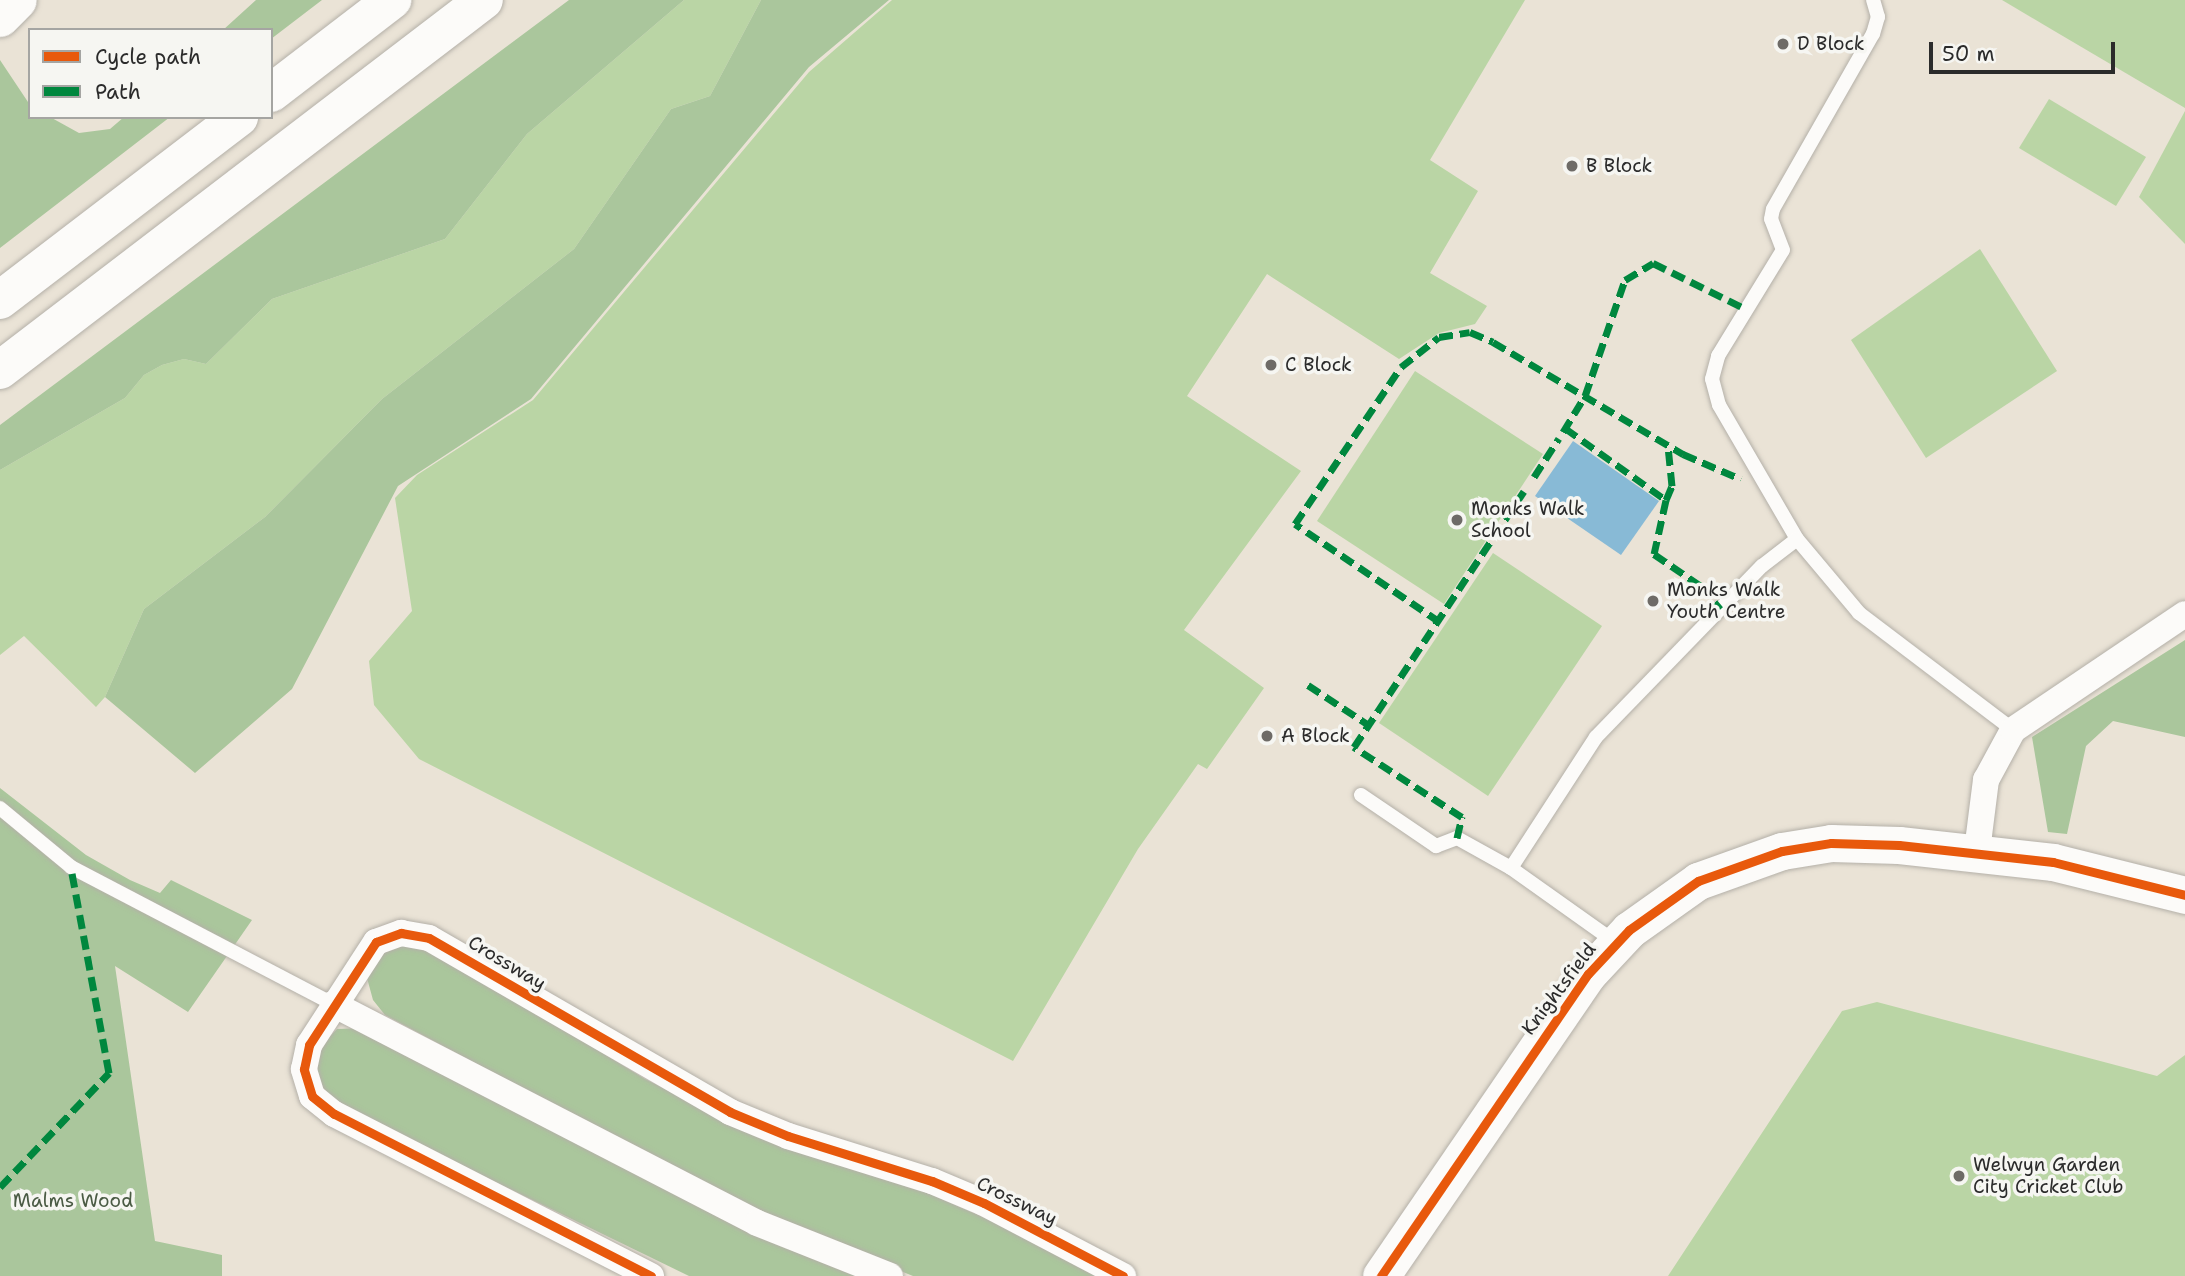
<!DOCTYPE html>
<style>
body{margin:0}
#map{position:relative;width:2185px;height:1276px;overflow:hidden;background:#eae3d6;font-family:"Shantell Sans",sans-serif}
div>[style]{position:absolute}
.green>*{inset:0;background:#bad5a5}
.forest>*{inset:0;background:#aac69c}
.water>*{inset:0;background:#88bad6}
.roads{filter:drop-shadow(0 0 2px #b4b0a8) drop-shadow(0 0 2px #b4b0a8)}
.lane>*{height:14px;margin:-7px;padding:0 7px;transform-origin:7px;border-radius:7px;background:#fcfbf9}
.street>*{height:26px;margin:-13px;padding:0 13px;transform-origin:13px;border-radius:13px;background:#fcfbf9}
.secondary>*{height:37px;margin:-18.5px;padding:0 18.5px;transform-origin:18.5px;border-radius:18.5px;background:#fcfbf9}
.highway>*{height:38px;margin:-19px;padding:0 19px;transform-origin:19px;border-radius:19px;background:#fcfbf9}
.quiet>*{height:7px;margin-top:-3.5px;transform-origin:0;background:repeating-linear-gradient(90deg,#00873e 0 14px,transparent 0 21px)}
.cycleway>*{height:9px;margin:-4.5px;padding:0 4.5px;transform-origin:4.5px;border-radius:4.5px;background:#e8590c}
.dots>*{width:19px;height:19px;translate:-50% -50%;box-sizing:border-box;border:4px solid #f6f6f2;border-radius:50%}
span{translate:-50% -50%;white-space:nowrap;text-align:center;line-height:1.15;-webkit-text-stroke:7px #f6f6f2;paint-order:stroke}
.poi-label{font-size:19px;color:#2b2b2b}
.left{translate:0 -50%;text-align:left}
.street-label{font-size:19px;color:#2b2b2b}
.park-label{font-size:19px;color:#4a5b44}
.legend{position:absolute;left:28px;top:28px;width:245px;height:91px;box-sizing:border-box;background:#f6f6f2;border:2px solid #a5a5a2;margin:0;padding:9px 12px;list-style:none;font-size:21px;color:#2b2b2b}
.legend li{display:flex;align-items:center;gap:14px;height:35px}
.legend b{width:35px;border:2px solid #a5a5a2}
.scale{position:absolute;left:1929px;top:42px;width:186px;height:32px;box-sizing:border-box;border:4px solid #2b2b2b;border-top:0;padding-left:9px;font-size:21px;line-height:24px;white-space:nowrap;color:#2b2b2b;-webkit-text-stroke:5px #f6f6f2;paint-order:stroke}
</style>
<div id="map">
<div class="green">
<i style="clip-path:polygon(684px 0,761px 0,710px 96px,671px 109px,574px 249px,382px 399px,265px 517px,144px 609px,105px 697px,96px 707px,24px 636px,0 655px,0 470px,125px 398px,144px 375px,162px 365px,184px 359px,206px 364px,272px 299px,445px 239px,527px 134px)"></i>
<i style="clip-path:polygon(892px 0,1525px 0,1430px 160px,1478px 191px,1430px 273px,1487px 306px,1475px 324px,1439px 333px,1399px 359px,1267px 274px,1187px 396px,1301px 471px,1184px 630px,1264px 688px,1207px 769px,1198px 764px,1138px 849px,1013px 1061px,419px 759px,374px 705px,369px 661px,412px 611px,395px 498px,417px 475px,533px 400px,809px 72px)"></i>
<i style="clip-path:polygon(2002px 0,2185px 0,2185px 108px,2056px 32px)"></i>
<i style="clip-path:polygon(2049px 99px,2146px 157px,2116px 206px,2019px 148px)"></i>
<i style="clip-path:polygon(2185px 111px,2185px 244px,2139px 197px)"></i>
<i style="clip-path:polygon(1980px 249px,2057px 371px,1926px 458px,1851px 340px)"></i>
<i style="clip-path:polygon(1415px 371px,1543px 454px,1444px 604px,1317px 521px)"></i>
<i style="clip-path:polygon(1493px 553px,1602px 626px,1488px 796px,1379px 723px)"></i>
<i style="clip-path:polygon(1877px 1002px,2157px 1076px,2185px 1055px,2185px 1276px,1668px 1276px,1842px 1011px)"></i>
</div>
<div class="forest">
<i style="clip-path:polygon(256px 0,322px 0,271px 39px,271px 30px,223px 30px)"></i>
<i style="clip-path:polygon(569px 0,684px 0,527px 134px,445px 239px,272px 299px,206px 364px,184px 359px,162px 365px,144px 375px,125px 398px,0 470px,0 425px)"></i>
<i style="clip-path:polygon(761px 0,889px 0,809px 67px,531px 399px,398px 486px,292px 689px,195px 773px,105px 697px,144px 609px,265px 517px,382px 399px,574px 249px,671px 109px,710px 96px)"></i>
<i style="clip-path:polygon(0 60px,30px 105px,30px 117px,50px 117px,79px 133px,110px 129px,124px 117px,170px 117px,0 248px)"></i>
<i style="clip-path:polygon(2185px 640px,2185px 737px,2113px 721px,2086px 746px,2067px 834px,2048px 832px,2032px 737px)"></i>
<i style="clip-path:polygon(0 788px,86px 855px,130px 880px,160px 893px,171px 880px,252px 920px,188px 1012px,115px 966px,155px 1241px,222px 1255px,222px 1276px,0 1276px)"></i>
<i style="clip-path:polygon(390px 944px,434px 950px,645px 1079px,778px 1145px,928px 1193px,1062px 1252px,1105px 1276px,913px 1276px,757px 1213px,385px 1015px,373px 1000px,367px 978px)"></i>
<i style="clip-path:polygon(364px 1028px,862px 1276px,689px 1276px,337px 1105px,317px 1080px,318px 1049px,337px 1029px)"></i>
</div>
<div class="water">
<i style="clip-path:polygon(1573px 441px,1659px 501px,1621px 555px,1535px 496px)"></i>
</div>
<div class="roads">
<div class="lane">
<i style="left:1797px;top:539px;width:155px;rotate:-120.2deg"></i>
<i style="left:1719px;top:405px;width:27px;rotate:-105deg"></i>
<i style="left:1712px;top:379px;width:24px;rotate:-75deg"></i>
<i style="left:1718px;top:356px;width:124px;rotate:-58.5deg"></i>
<i style="left:1783px;top:250px;width:33px;rotate:-111deg"></i>
<i style="left:1771px;top:219px;width:10px;rotate:-79deg"></i>
<i style="left:1773px;top:209px;width:202px;rotate:-60.3deg"></i>
<i style="left:1873px;top:34px;width:18px;rotate:-74deg"></i>
<i style="left:1878px;top:17px;width:18px;rotate:-106deg"></i>
<i style="left:1361px;top:795px;width:91px;rotate:34.2deg"></i>
<i style="left:1436px;top:846px;width:22px;rotate:-21deg"></i>
<i style="left:1457px;top:838px;width:62px;rotate:29.1deg"></i>
<i style="left:0;top:808px;width:92px;rotate:39.7deg"></i>
<i style="left:71px;top:867px;width:296px;rotate:27.6deg"></i>
<i style="left:1615px;top:942px;width:128px;rotate:-144.6deg"></i>
<i style="left:1511px;top:868px;width:156px;rotate:-57deg"></i>
<i style="left:1596px;top:737px;width:238px;rotate:-45.9deg"></i>
<i style="left:1762px;top:566px;width:44px;rotate:-37.6deg"></i>
<i style="left:1797px;top:539px;width:97px;rotate:50deg"></i>
<i style="left:1859px;top:613px;width:193px;rotate:37.2deg"></i>
</div>
<div class="street">
<i style="left:1977px;top:851px;width:72px;rotate:-82.8deg"></i>
<i style="left:1986px;top:780px;width:57px;rotate:-61.6deg"></i>
<i style="left:2013px;top:730px;width:207px;rotate:-34deg"></i>
<i style="left:333px;top:1004px;width:477px;rotate:27.3deg"></i>
<i style="left:757px;top:1223px;width:143px;rotate:21.7deg"></i>
<i style="left:651px;top:1276px;width:356px;rotate:-152.9deg"></i>
<i style="left:334px;top:1114px;width:28px;rotate:-141deg"></i>
<i style="left:312px;top:1096px;width:28px;rotate:-107deg"></i>
<i style="left:304px;top:1069px;width:25px;rotate:-78deg"></i>
<i style="left:309px;top:1045px;width:123px;rotate:-57deg"></i>
<i style="left:376px;top:942px;width:27px;rotate:-20deg"></i>
<i style="left:401px;top:933px;width:28px;rotate:10deg"></i>
<i style="left:429px;top:938px;width:348px;rotate:30deg"></i>
<i style="left:730px;top:1112px;width:63px;rotate:22.5deg"></i>
<i style="left:788px;top:1136px;width:151px;rotate:17.4deg"></i>
<i style="left:932px;top:1181px;width:56px;rotate:22.9deg"></i>
<i style="left:984px;top:1203px;width:157px;rotate:27.7deg"></i>
</div>
<div class="secondary">
<i style="left:0;top:18px;width:25px;rotate:-45deg"></i>
<i style="left:1381px;top:1276px;width:366px;rotate:-55.6deg"></i>
<i style="left:1588px;top:974px;width:60px;rotate:-47deg"></i>
<i style="left:1629px;top:930px;width:85px;rotate:-35.4deg"></i>
<i style="left:1698px;top:881px;width:89px;rotate:-19.7deg"></i>
<i style="left:1782px;top:851px;width:50px;rotate:-9.3deg"></i>
<i style="left:1831px;top:843px;width:68px;rotate:1.7deg"></i>
<i style="left:1899px;top:845px;width:155px;rotate:6.3deg"></i>
<i style="left:2053px;top:862px;width:136px;rotate:14deg"></i>
</div>
<div class="highway">
<i style="left:271px;top:93px;width:153px;rotate:-37.5deg"></i>
<i style="left:0;top:300px;width:301px;rotate:-37.4deg"></i>
<i style="left:0;top:370px;width:609px;rotate:-37.4deg"></i>
</div>
</div>
<div class="quiet">
<i style="left:1565px;top:428px;width:124px;rotate:35.5deg"></i>
<i style="left:1666px;top:500px;width:15px;rotate:-67deg"></i>
<i style="left:1672px;top:486px;width:40px;rotate:-95.7deg"></i>
<i style="left:1563px;top:432px;width:42px;rotate:-58.6deg"></i>
<i style="left:1585px;top:396px;width:123px;rotate:-71deg"></i>
<i style="left:1625px;top:280px;width:33px;rotate:-31deg"></i>
<i style="left:1653px;top:263px;width:104px;rotate:26.3deg"></i>
<i style="left:1534px;top:477px;width:46px;rotate:-57.3deg"></i>
<i style="left:1666px;top:500px;width:55px;rotate:102.5deg"></i>
<i style="left:1654px;top:554px;width:57px;rotate:34.2deg"></i>
<i style="left:1701px;top:586px;width:30px;rotate:50deg"></i>
<i style="left:1440px;top:622px;width:175px;rotate:-145.9deg"></i>
<i style="left:1295px;top:524px;width:189px;rotate:-56deg"></i>
<i style="left:1401px;top:367px;width:48px;rotate:-38.3deg"></i>
<i style="left:1439px;top:337px;width:31px;rotate:-9deg"></i>
<i style="left:1470px;top:332px;width:25px;rotate:23deg"></i>
<i style="left:1493px;top:342px;width:221px;rotate:30.5deg"></i>
<i style="left:1683px;top:454px;width:63px;rotate:23.3deg"></i>
<i style="left:1308px;top:685px;width:73px;rotate:33.3deg"></i>
<i style="left:1457px;top:838px;width:22px;rotate:-77deg"></i>
<i style="left:1462px;top:817px;width:129px;rotate:-147.1deg"></i>
<i style="left:1354px;top:747px;width:307px;rotate:-56.4deg"></i>
<i style="left:0;top:1187px;width:158px;rotate:-46.3deg"></i>
<i style="left:109px;top:1073px;width:209px;rotate:-100.5deg"></i>
</div>
<div class="cycleway">
<i style="left:651px;top:1276px;width:356px;rotate:-152.9deg"></i>
<i style="left:334px;top:1114px;width:28px;rotate:-141deg"></i>
<i style="left:312px;top:1096px;width:28px;rotate:-107deg"></i>
<i style="left:304px;top:1069px;width:25px;rotate:-78deg"></i>
<i style="left:309px;top:1045px;width:123px;rotate:-57deg"></i>
<i style="left:376px;top:942px;width:27px;rotate:-20deg"></i>
<i style="left:401px;top:933px;width:28px;rotate:10deg"></i>
<i style="left:429px;top:938px;width:348px;rotate:30deg"></i>
<i style="left:730px;top:1112px;width:63px;rotate:22.5deg"></i>
<i style="left:788px;top:1136px;width:151px;rotate:17.4deg"></i>
<i style="left:932px;top:1181px;width:56px;rotate:22.9deg"></i>
<i style="left:984px;top:1203px;width:157px;rotate:27.7deg"></i>
<i style="left:1381px;top:1276px;width:366px;rotate:-55.6deg"></i>
<i style="left:1588px;top:974px;width:60px;rotate:-47deg"></i>
<i style="left:1629px;top:930px;width:85px;rotate:-35.4deg"></i>
<i style="left:1698px;top:881px;width:89px;rotate:-19.7deg"></i>
<i style="left:1782px;top:851px;width:50px;rotate:-9.3deg"></i>
<i style="left:1831px;top:843px;width:68px;rotate:1.7deg"></i>
<i style="left:1899px;top:845px;width:155px;rotate:6.3deg"></i>
<i style="left:2053px;top:862px;width:136px;rotate:14deg"></i>
</div>
<div class="dots">
<i style="left:1783px;top:44px;background:#6e6b67"></i>
<i style="left:1572px;top:166px;background:#6e6b67"></i>
<i style="left:1271px;top:365px;background:#6e6b67"></i>
<i style="left:1457px;top:520px;background:#6e6b67"></i>
<i style="left:1653px;top:601px;background:#6e6b67"></i>
<i style="left:1267px;top:736px;background:#6e6b67"></i>
<i style="left:1959px;top:1176px;background:#6e6b67"></i>
</div>
<div class="poi-label">
<span class="left" style="left:1797px;top:44px">D Block</span>
<span class="left" style="left:1586px;top:166px">B Block</span>
<span class="left" style="left:1285px;top:365px">C Block</span>
<span class="left" style="left:1471px;top:520px">Monks Walk<br>School</span>
<span class="left" style="left:1667px;top:601px">Monks Walk<br>Youth Centre</span>
<span class="left" style="left:1281px;top:736px">A Block</span>
<span class="left" style="left:1973px;top:1176px">Welwyn Garden<br>City Cricket Club</span>
</div>
<div class="street-label">
<span style="left:507px;top:963px;rotate:31deg">Crossway</span>
<span style="left:1559px;top:989px;rotate:-53deg">Knightsfield</span>
<span style="left:1017px;top:1201px;rotate:26deg">Crossway</span>
</div>
<div class="park-label">
<span style="left:73px;top:1201px">Malms Wood</span>
</div>
<ul class="legend">
<li><b style="height:9px;background:#e8590c"></b>Cycle path</li>
<li><b style="height:9px;background:#00873e"></b>Path</li>
</ul>
<div class="scale">50 m</div>
</div>
